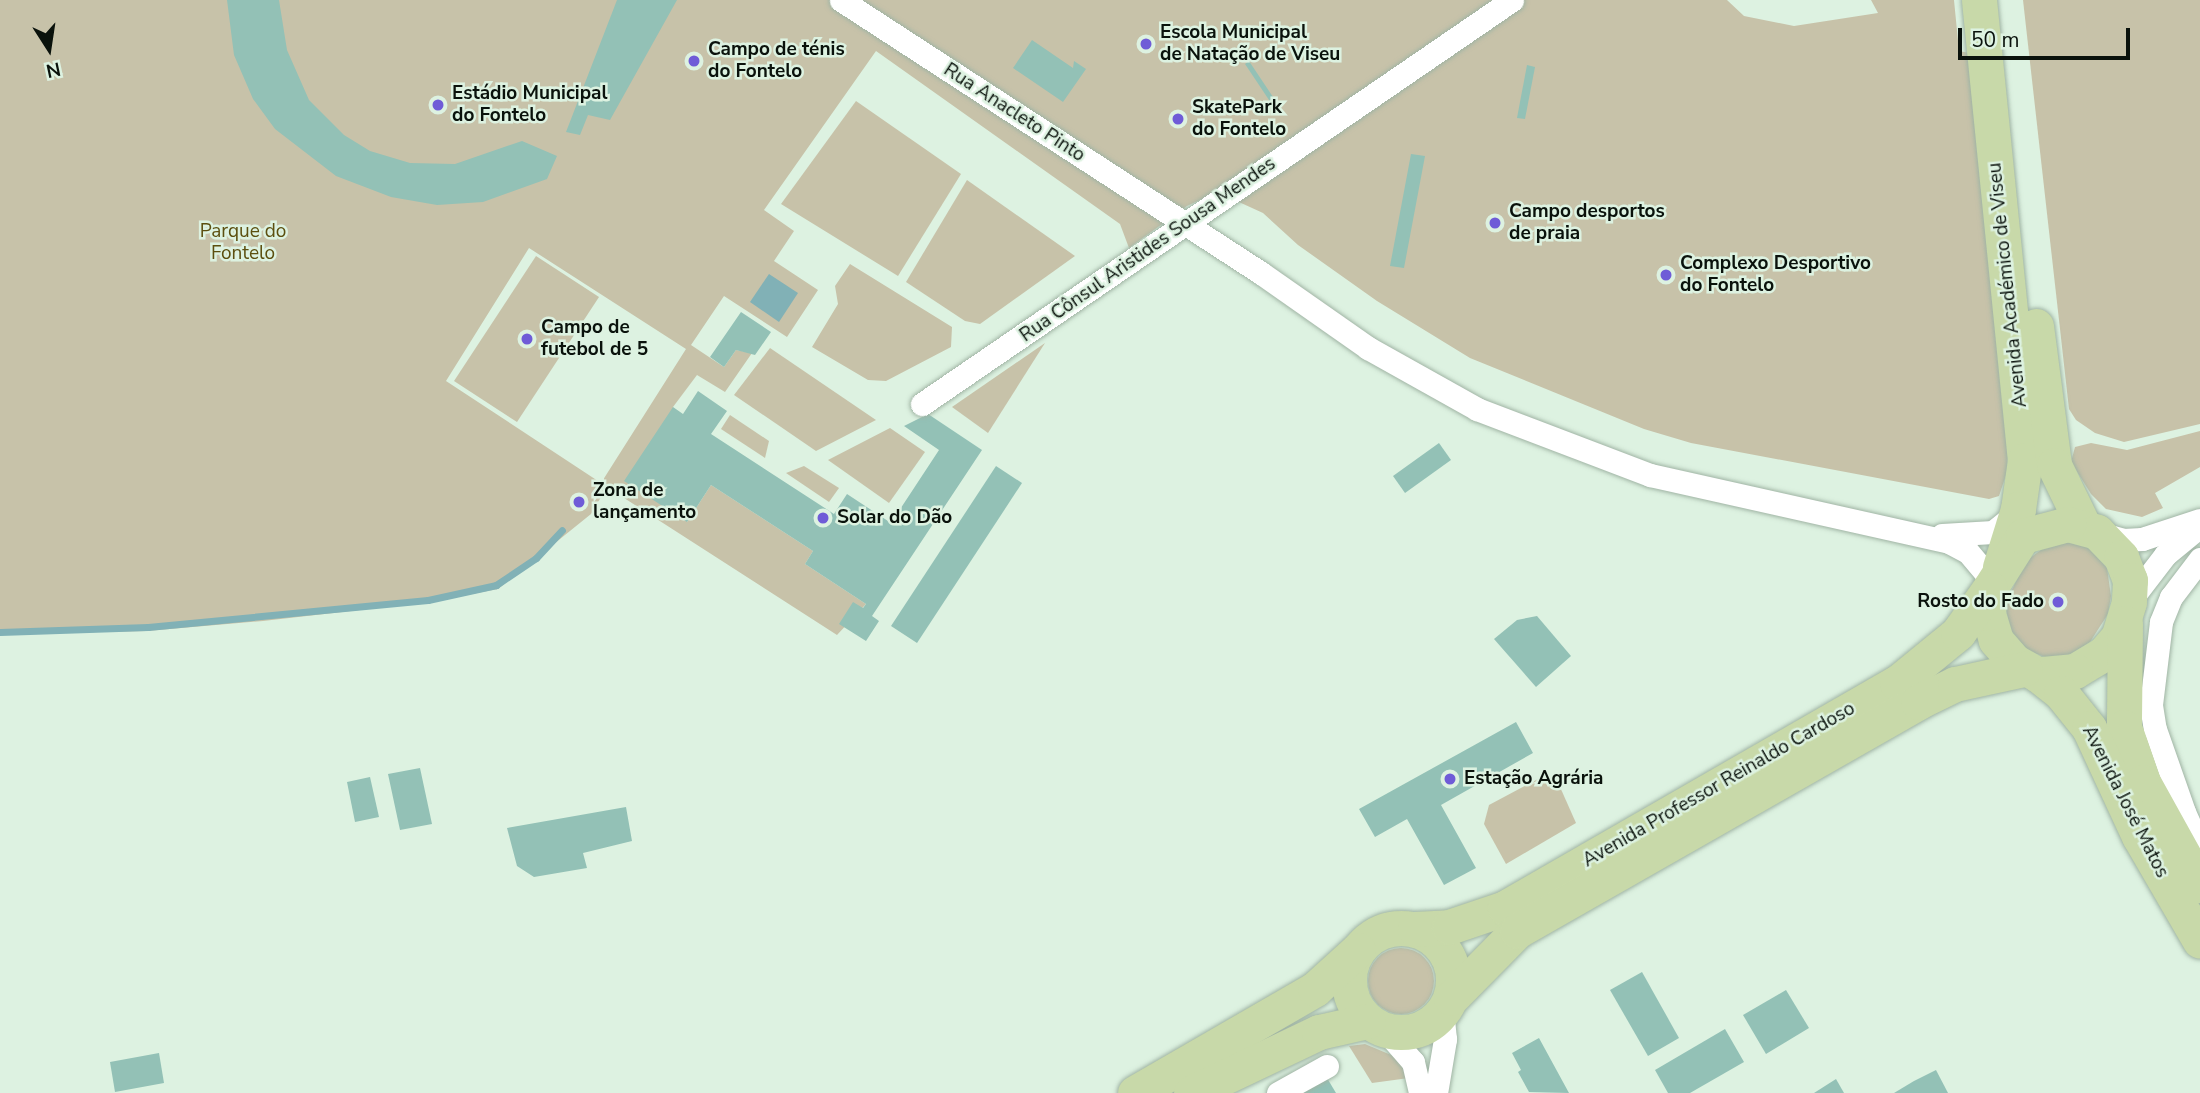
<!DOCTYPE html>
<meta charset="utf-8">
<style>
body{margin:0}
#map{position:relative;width:2200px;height:1093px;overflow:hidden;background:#ddf2e1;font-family:"Nunito Sans",sans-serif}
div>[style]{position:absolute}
.green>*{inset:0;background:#c7c2a9}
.round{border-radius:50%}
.water>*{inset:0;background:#81b1b6}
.stream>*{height:7px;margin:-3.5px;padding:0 3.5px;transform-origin:3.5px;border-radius:3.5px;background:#81b1b6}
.building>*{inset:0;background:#93c1b6}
.roads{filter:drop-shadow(0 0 2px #a0b4a4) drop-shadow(0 0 2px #a0b4a4)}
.street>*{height:23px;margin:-11.5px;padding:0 11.5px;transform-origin:11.5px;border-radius:11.5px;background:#fff}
.primary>*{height:35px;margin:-17.5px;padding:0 17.5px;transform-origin:17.5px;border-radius:17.5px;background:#c8d9a9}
.primary>.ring{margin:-17.5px;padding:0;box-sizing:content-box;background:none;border:35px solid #c8d9a9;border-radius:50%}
.dots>*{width:19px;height:19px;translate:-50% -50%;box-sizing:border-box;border:4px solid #ddf2e1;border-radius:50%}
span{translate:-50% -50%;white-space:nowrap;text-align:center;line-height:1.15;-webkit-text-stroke:5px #ddf2e1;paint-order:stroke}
.poi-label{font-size:19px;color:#0a120c;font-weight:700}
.left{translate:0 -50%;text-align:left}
.right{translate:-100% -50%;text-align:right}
.street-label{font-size:19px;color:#0a120c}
.park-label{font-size:19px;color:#5c4f0f}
.north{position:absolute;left:14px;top:14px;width:70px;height:70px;-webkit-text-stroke:5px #ddf2e1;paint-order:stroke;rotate:168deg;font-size:19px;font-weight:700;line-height:28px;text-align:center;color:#0a120c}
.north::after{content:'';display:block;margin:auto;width:24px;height:32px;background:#0a120c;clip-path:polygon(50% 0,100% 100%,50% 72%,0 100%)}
.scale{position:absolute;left:1958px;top:28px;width:172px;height:32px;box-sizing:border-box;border:4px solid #0a120c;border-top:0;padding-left:9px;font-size:21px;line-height:24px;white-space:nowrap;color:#0a120c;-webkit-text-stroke:5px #ddf2e1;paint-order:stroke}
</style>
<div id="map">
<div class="green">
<i style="clip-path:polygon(evenodd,0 0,1727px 0,1744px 16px,1794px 26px,1878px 13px,1871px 0,1954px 0,1959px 51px,1969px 53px,2009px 438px,2007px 472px,1999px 496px,1989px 499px,1691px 443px,1644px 429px,1470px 358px,1377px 301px,1298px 245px,1263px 213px,1217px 192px,1187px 206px,1129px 248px,1120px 224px,876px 51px,764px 210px,794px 231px,774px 261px,818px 290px,787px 337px,724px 296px,691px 345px,724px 367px,736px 350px,752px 353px,725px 392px,697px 375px,673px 407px,687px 522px,711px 485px,813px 551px,805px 564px,866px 604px,837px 635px,607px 487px,591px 514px,498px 589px,430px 602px,263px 621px,147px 631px,0 634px,0 0,529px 248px,686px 349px,601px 483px,446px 381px,529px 248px)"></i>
<i style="clip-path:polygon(2023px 0,2200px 0,2200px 424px,2124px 442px,2095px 433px,2076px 420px,2069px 409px)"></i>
<i style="clip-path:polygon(856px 101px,961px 174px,898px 276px,781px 204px)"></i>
<i style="clip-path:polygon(967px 180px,1075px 256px,980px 324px,965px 321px,906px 282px)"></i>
<i style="clip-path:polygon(536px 256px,599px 297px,517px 422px,454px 381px)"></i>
<i style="clip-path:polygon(850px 264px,952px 327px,951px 347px,886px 381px,868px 380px,812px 347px,838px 304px,835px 286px)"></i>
<i style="clip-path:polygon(1045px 343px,988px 433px,952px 407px)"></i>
<i style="clip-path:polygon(770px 348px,876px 420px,816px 451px,734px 395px)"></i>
<i style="clip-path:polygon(730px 415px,769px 441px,765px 458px,721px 429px)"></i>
<i style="clip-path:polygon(890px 428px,925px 452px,889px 503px,828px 460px)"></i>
<i style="clip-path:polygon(2200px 431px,2200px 467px,2155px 493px,2163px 508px,2142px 517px,2106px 509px,2091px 494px,2071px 462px,2075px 447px,2091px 443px,2127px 450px)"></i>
<i style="clip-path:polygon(804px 466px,839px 488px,829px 502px,786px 473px)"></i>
<i style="clip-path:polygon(2053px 541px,2073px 541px,2090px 549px,2107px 568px,2111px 596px,2108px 614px,2090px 642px,2068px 656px,2045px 657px,2027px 650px,2011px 634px,2005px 604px,2026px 561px)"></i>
<i style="clip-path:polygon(1556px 778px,1576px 823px,1506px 864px,1484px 824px,1489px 805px,1538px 779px)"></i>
<i class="round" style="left:1368px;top:948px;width:66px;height:66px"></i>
<i style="clip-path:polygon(1365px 1044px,1396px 1057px,1409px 1078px,1372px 1083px,1349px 1046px)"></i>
</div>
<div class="water">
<i style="clip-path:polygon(769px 274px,798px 293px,779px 322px,750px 302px)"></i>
</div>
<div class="stream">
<i style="left:0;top:632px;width:148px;rotate:-1.9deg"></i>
<i style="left:148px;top:627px;width:281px;rotate:-5.5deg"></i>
<i style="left:428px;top:600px;width:70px;rotate:-12.4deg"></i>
<i style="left:496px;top:585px;width:48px;rotate:-34deg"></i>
<i style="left:536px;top:558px;width:38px;rotate:-47deg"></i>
</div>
<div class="building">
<i style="clip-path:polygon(227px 0,279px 0,287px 50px,309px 100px,344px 135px,370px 151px,410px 163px,455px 164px,522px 141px,557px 156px,547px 179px,483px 202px,437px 205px,391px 197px,336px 176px,275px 129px,253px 99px,234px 55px)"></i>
<i style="clip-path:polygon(617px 0,677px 0,610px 120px,588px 115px,580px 135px,566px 132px)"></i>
<i style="clip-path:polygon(1032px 40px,1073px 68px,1074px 61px,1086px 69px,1063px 102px,1013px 68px)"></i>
<i style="clip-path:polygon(1249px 61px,1281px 109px,1277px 112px,1245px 64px)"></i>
<i style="clip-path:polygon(1527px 65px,1535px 67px,1525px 119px,1517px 118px)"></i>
<i style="clip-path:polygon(1411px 154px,1425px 156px,1404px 268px,1390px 266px)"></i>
<i style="clip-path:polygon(741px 312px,771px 332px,755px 355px,736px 350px,724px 367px,710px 357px)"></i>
<i style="clip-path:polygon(698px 391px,727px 411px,711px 434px,834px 514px,847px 494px,891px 523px,939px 450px,904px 426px,928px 414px,982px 450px,872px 616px,879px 621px,866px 641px,839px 624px,853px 602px,863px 608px,866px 604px,805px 564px,813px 551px,711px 485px,687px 522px,624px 481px,673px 407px,683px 414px)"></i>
<i style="clip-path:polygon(1439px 443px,1451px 460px,1405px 493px,1393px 476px)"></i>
<i style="clip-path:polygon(996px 466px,1022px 483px,917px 643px,891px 626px)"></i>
<i style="clip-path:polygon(1537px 616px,1571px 656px,1536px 687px,1494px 639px,1517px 620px)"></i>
<i style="clip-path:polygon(1516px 722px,1533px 753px,1441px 805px,1476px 868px,1444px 885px,1407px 819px,1375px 837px,1359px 809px)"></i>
<i style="clip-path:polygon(420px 768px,432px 824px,400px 830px,388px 774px)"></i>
<i style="clip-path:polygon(370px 777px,379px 817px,355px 822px,347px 782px)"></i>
<i style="clip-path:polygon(626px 807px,632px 841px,583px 853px,587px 868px,534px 877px,517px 866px,507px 828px)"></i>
<i style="clip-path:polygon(1642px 972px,1679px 1038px,1648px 1056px,1610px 990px)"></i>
<i style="clip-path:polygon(1786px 990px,1809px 1028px,1766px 1054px,1743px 1015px)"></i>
<i style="clip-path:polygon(1725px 1029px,1744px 1062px,1690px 1093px,1668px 1093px,1655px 1070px)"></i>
<i style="clip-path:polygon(1539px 1038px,1569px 1093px,1529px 1092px,1518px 1072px,1521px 1070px,1512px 1053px)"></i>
<i style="clip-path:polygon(159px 1053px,164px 1083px,115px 1092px,110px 1062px)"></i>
<i style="clip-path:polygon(1936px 1070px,1948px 1093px,1894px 1093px,1914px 1081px)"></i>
<i style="clip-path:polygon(1327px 1078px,1336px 1093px,1302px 1093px)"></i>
<i style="clip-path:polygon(1836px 1079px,1844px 1093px,1814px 1093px)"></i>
</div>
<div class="roads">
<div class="street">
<i style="left:841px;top:0;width:501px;rotate:33.02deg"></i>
<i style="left:1261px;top:273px;width:131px;rotate:35deg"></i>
<i style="left:1368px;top:348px;width:125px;rotate:29.2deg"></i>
<i style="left:1477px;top:409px;width:185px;rotate:20.9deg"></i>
<i style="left:1650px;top:475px;width:306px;rotate:12.6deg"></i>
<i style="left:1949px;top:542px;width:21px;rotate:28deg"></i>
<i style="left:1968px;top:552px;width:39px;rotate:50deg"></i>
<i style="left:922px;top:404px;width:715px;rotate:-34.4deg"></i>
<i style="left:2099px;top:533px;width:25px;rotate:16deg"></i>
<i style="left:2123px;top:540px;width:19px;rotate:-3deg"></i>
<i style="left:2142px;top:539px;width:61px;rotate:-18.1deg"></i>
<i style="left:1942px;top:535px;width:51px;rotate:-3.4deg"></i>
<i style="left:1993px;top:532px;width:28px;rotate:-39deg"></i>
<i style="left:2200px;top:559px;width:48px;rotate:127.3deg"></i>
<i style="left:2171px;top:597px;width:27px;rotate:112deg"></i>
<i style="left:2161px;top:622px;width:84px;rotate:96.9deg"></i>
<i style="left:2151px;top:705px;width:24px;rotate:81deg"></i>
<i style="left:2155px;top:729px;width:88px;rotate:70.7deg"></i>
<i style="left:2184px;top:812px;width:27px;rotate:66deg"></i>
<i style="left:2195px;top:837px;width:5px"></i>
<i style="left:2129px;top:602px;width:59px;rotate:-52.5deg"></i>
<i style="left:2165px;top:555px;width:45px;rotate:-39.6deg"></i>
<i style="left:1384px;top:1029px;width:44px;rotate:48.7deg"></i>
<i style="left:1413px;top:1062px;width:32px;rotate:77deg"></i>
<i style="left:1278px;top:1093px;width:56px;rotate:-28.9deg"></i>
<i style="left:1436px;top:1093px;width:55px;rotate:-80.5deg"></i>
<i style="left:1445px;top:1039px;width:27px;rotate:-96deg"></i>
</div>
<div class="primary">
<i style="left:1979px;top:0;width:462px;rotate:84.3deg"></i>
<i style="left:2025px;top:460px;width:49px;rotate:98.1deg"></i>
<i style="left:2018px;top:509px;width:61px;rotate:107.2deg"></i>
<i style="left:2036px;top:326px;width:140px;rotate:82.6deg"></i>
<i style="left:2054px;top:465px;width:69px;rotate:64.2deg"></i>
<i style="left:2068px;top:524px;width:30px;rotate:15deg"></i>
<i style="left:2097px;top:532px;width:35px;rotate:46deg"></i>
<i style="left:2121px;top:557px;width:25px;rotate:69deg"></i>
<i style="left:2130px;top:580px;width:22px;rotate:93deg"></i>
<i style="left:2129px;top:602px;width:37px;rotate:107deg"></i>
<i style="left:2118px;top:637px;width:23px;rotate:131deg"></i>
<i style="left:2103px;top:654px;width:33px;rotate:149deg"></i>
<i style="left:2075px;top:671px;width:38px;rotate:175deg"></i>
<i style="left:2037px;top:674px;width:26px;rotate:-151deg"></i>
<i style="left:2014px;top:661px;width:28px;rotate:-131deg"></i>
<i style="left:1996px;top:640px;width:28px;rotate:-107deg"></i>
<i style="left:1988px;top:613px;width:25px;rotate:-85deg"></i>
<i style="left:1990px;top:588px;width:62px;rotate:-57.6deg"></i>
<i style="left:2023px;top:536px;width:47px;rotate:-14.9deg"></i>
<i style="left:2125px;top:623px;width:104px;rotate:90.6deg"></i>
<i style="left:2124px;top:727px;width:58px;rotate:70.9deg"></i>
<i style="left:2143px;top:782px;width:118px;rotate:61deg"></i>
<i style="left:2037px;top:674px;width:31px;rotate:38deg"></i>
<i style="left:2061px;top:693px;width:45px;rotate:51.3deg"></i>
<i style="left:2089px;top:728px;width:119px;rotate:65.2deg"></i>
<i style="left:2139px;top:836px;width:121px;rotate:59.8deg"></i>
<i class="ring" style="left:1349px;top:928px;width:69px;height:69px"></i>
<i style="left:1415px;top:929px;width:34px;rotate:-3deg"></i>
<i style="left:1449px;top:927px;width:59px;rotate:-18.7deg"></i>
<i style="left:1505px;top:908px;width:452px;rotate:-29.9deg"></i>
<i style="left:1897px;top:683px;width:79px;rotate:-39.3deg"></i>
<i style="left:1958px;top:633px;width:55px;rotate:-54.6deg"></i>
<i style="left:1451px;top:998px;width:94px;rotate:-45.4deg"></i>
<i style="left:1517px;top:931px;width:462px;rotate:-29.7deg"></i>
<i style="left:1918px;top:702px;width:41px;rotate:-25.9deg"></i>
<i style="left:1955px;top:684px;width:71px;rotate:-12.3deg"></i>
<i style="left:1135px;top:1093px;width:208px;rotate:-30deg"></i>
<i style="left:1315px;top:989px;width:58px;rotate:-42.2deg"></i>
<i style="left:1191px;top:1093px;width:142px;rotate:-25.5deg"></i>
<i style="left:1319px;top:1032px;width:50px;rotate:-12.7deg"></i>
</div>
</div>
<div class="dots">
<i style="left:1146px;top:44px;background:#6f5cd7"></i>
<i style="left:694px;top:61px;background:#6f5cd7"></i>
<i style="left:438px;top:105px;background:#6f5cd7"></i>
<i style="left:1178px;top:119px;background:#6f5cd7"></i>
<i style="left:1495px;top:223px;background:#6f5cd7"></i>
<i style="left:1666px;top:275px;background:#6f5cd7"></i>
<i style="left:527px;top:339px;background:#6f5cd7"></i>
<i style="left:579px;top:502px;background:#6f5cd7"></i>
<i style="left:823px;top:518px;background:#6f5cd7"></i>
<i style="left:2058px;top:602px;background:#6f5cd7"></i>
<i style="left:1450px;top:779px;background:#6f5cd7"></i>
</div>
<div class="poi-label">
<span class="left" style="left:1160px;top:44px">Escola Municipal<br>de Natação de Viseu</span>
<span class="left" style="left:708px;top:61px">Campo de ténis<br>do Fontelo</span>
<span class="left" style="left:452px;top:105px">Estádio Municipal<br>do Fontelo</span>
<span class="left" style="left:1192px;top:119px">SkatePark<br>do Fontelo</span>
<span class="left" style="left:1509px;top:223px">Campo desportos<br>de praia</span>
<span class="left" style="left:1680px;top:275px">Complexo Desportivo<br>do Fontelo</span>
<span class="left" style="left:541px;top:339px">Campo de<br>futebol de 5</span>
<span class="left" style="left:593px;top:502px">Zona de<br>lançamento</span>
<span class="left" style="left:837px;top:518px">Solar do Dão</span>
<span class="right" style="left:2044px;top:602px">Rosto do Fado</span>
<span class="left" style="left:1464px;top:779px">Estação Agrária</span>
</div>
<div class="street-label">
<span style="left:1014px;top:113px;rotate:33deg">Rua Anacleto Pinto</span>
<span style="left:1148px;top:250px;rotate:-35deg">Rua Cônsul Aristides Sousa Mendes</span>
<span style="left:2008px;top:285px;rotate:-96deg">Avenida Académico de Viseu</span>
<span style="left:1719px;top:785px;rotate:-30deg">Avenida Professor Reinaldo Cardoso</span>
<span style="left:2125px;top:802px;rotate:63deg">Avenida José Matos</span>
</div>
<div class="park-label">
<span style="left:243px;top:243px">Parque do<br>Fontelo</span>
</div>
<div class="north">N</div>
<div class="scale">50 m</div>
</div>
